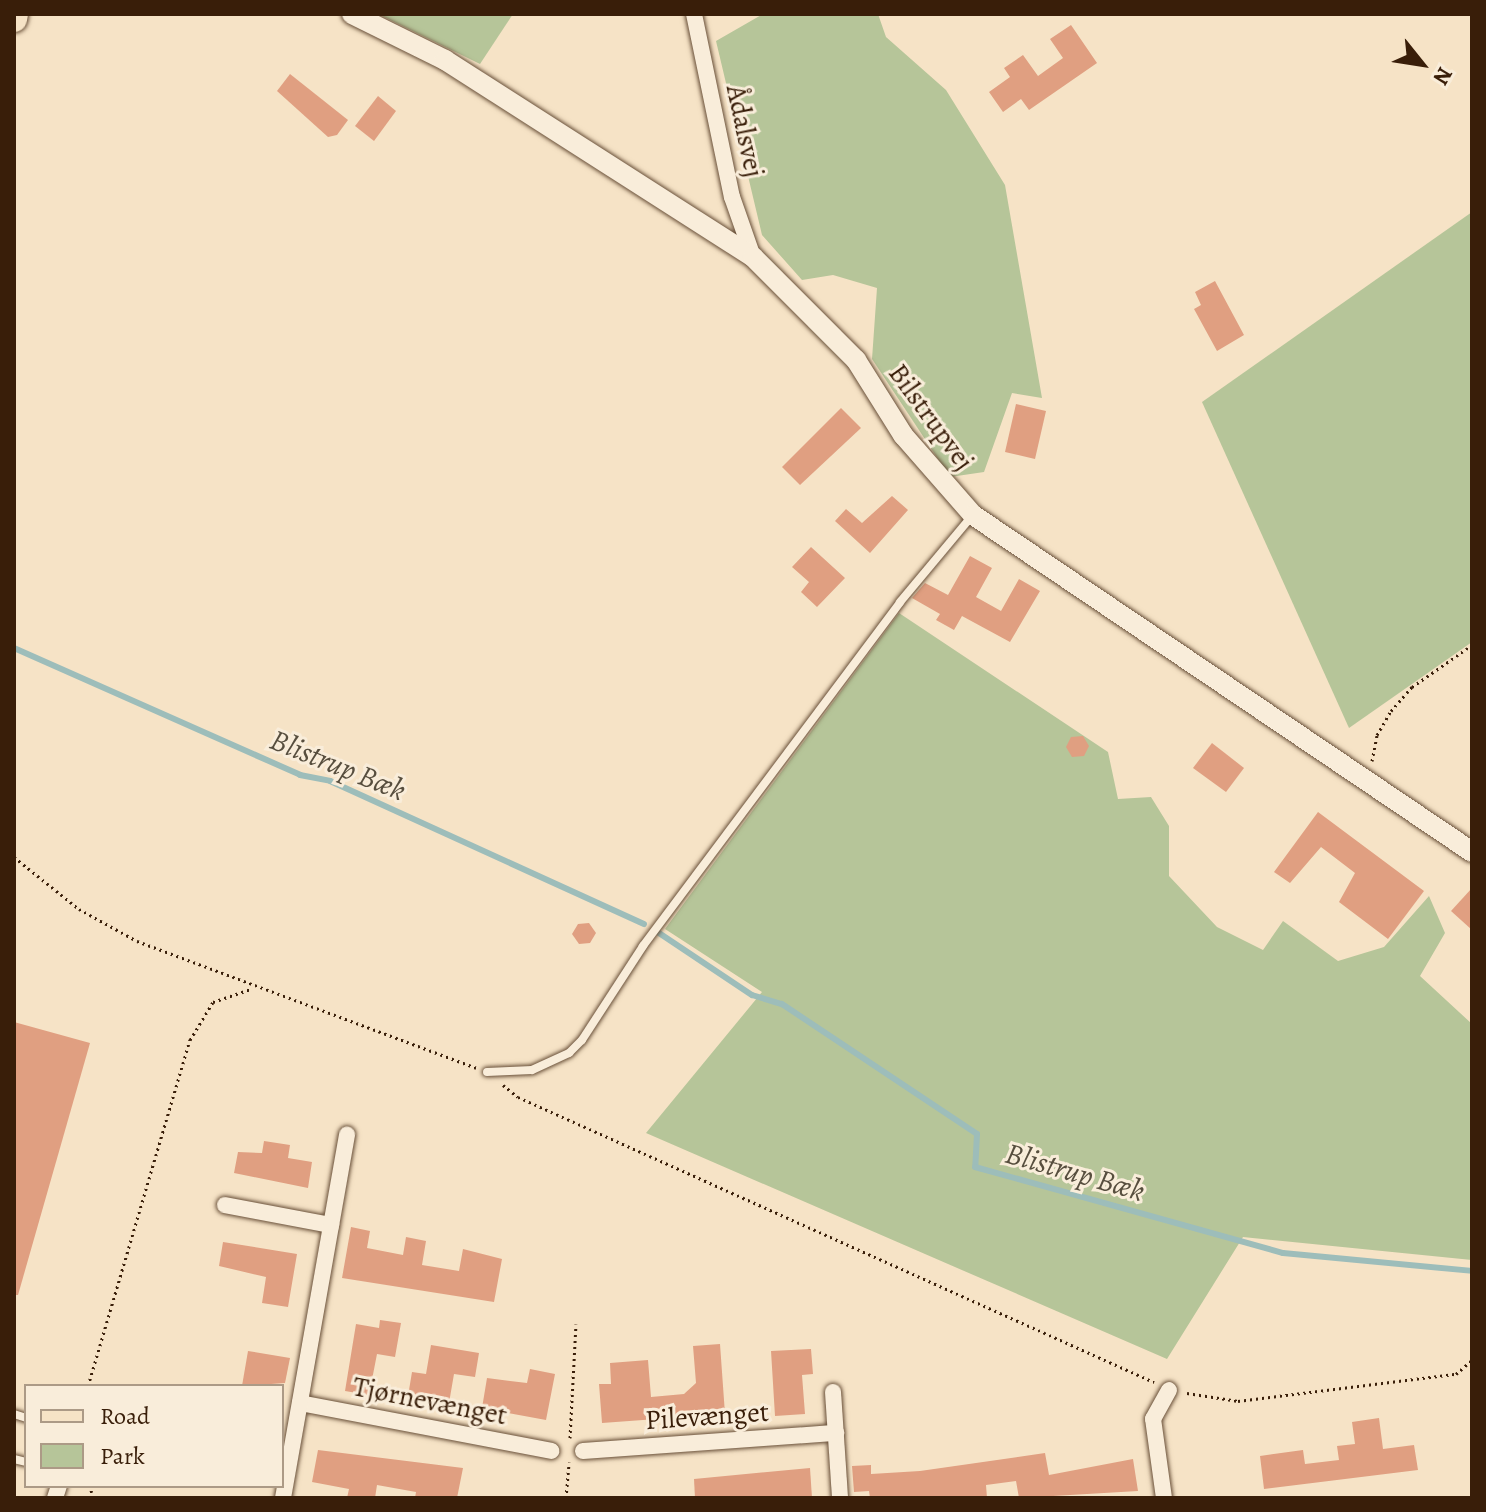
<!DOCTYPE html>
<meta charset="utf-8">
<style>
body{margin:0}
#map{position:relative;width:1486px;height:1512px;overflow:hidden;background:#f6e3c6;font-family:Alegreya,serif}
div>[style]{position:absolute}
.green>*{inset:0;background:#b6c599}
.stream>*{height:6px;margin:-3px;padding:0 3px;transform-origin:3px;border-radius:3px;background:#9dbdba}
.building>*{inset:0;background:#e09f81}
.path>*{height:3px;margin-top:-1.5px;transform-origin:0;background:repeating-linear-gradient(90deg,#391e09 0 2px,transparent 0 6px)}
.roads{filter:drop-shadow(0 0 2px #684f38) drop-shadow(0 0 2px #684f38)}
.service>*{height:8px;margin:-4px;padding:0 4px;transform-origin:4px;border-radius:4px;background:#f9edda}
.minor>*{height:16px;margin:-8px;padding:0 8px;transform-origin:8px;border-radius:8px;background:#f9edda}
.tertiary>*{height:20px;margin:-10px;padding:0 10px;transform-origin:10px;border-radius:10px;background:#f9edda}
.primary>*{height:26px;margin:-13px;padding:0 13px;transform-origin:13px;border-radius:13px;background:#f6e3c6}
span{translate:-50% -50%;white-space:nowrap;text-align:center;line-height:1.15;-webkit-text-stroke:6px #f9edda;paint-order:stroke}
.street-label{font-size:28px;color:#391e09}
.water-label{font-size:30px;color:#574e3e;font-style:italic}
.frame{position:absolute;inset:0;border:16px solid #391e09;pointer-events:none}
.legend{position:absolute;left:24px;top:1384px;width:260px;height:104px;box-sizing:border-box;background:#f9edda;border:2px solid #ac9a86;margin:0;padding:10px 14px;list-style:none;font-size:24px;color:#391e09}
.legend li{display:flex;align-items:center;gap:16px;height:40px}
.legend b{width:40px;border:2px solid #ac9a86}
.north{position:absolute;left:1382px;top:24px;width:80px;height:80px;-webkit-text-stroke:6px #f9edda;paint-order:stroke;rotate:120deg;font-size:22px;font-weight:700;line-height:32px;text-align:center;color:#391e09}
.north::after{content:'';display:block;margin:auto;width:28px;height:36px;background:#391e09;clip-path:polygon(50% 0,100% 100%,50% 72%,0 100%)}
</style>
<div id="map">
<div class="green">
<i style="clip-path:polygon(378px 14px,513px 14px,480px 64px)"></i>
<i style="clip-path:polygon(763px 14px,878px 14px,886px 37px,946px 90px,1005px 185px,1042px 398px,1012px 393px,984px 472px,950px 477px,872px 359px,877px 288px,833px 275px,802px 280px,762px 235px,716px 41px)"></i>
<i style="clip-path:polygon(1472px 212px,1472px 642px,1349px 728px,1202px 402px)"></i>
<i style="clip-path:polygon(899px 613px,1108px 752px,1118px 799px,1151px 797px,1169px 826px,1169px 876px,1217px 927px,1263px 950px,1283px 921px,1338px 961px,1384px 947px,1429px 896px,1445px 933px,1420px 976px,1472px 1024px,1472px 1260px,1243px 1237px,1167px 1359px,646px 1133px,762px 992px,665px 929px)"></i>
</div>
<div class="stream">
<i style="left:14px;top:648px;width:313px;rotate:23.9deg"></i>
<i style="left:300px;top:775px;width:31px;rotate:11deg"></i>
<i style="left:330px;top:781px;width:345px;rotate:24.5deg"></i>
<i style="left:659px;top:933px;width:112px;rotate:33.7deg"></i>
<i style="left:752px;top:995px;width:31px;rotate:17deg"></i>
<i style="left:782px;top:1004px;width:234px;rotate:33.7deg"></i>
<i style="left:977px;top:1134px;width:33px;rotate:93deg"></i>
<i style="left:975px;top:1167px;width:320px;rotate:15.6deg"></i>
<i style="left:1283px;top:1253px;width:190px;rotate:5.4deg"></i>
</div>
<div class="building">
<i style="clip-path:polygon(1071px 25px,1097px 63px,1029px 110px,1021px 99px,1003px 112px,989px 92px,1010px 77px,1004px 68px,1023px 55px,1038px 76px,1063px 58px,1050px 39px)"></i>
<i style="clip-path:polygon(290px 74px,348px 120px,337px 135px,328px 137px,277px 91px)"></i>
<i style="clip-path:polygon(378px 96px,396px 111px,374px 141px,355px 126px)"></i>
<i style="clip-path:polygon(1215px 281px,1244px 335px,1217px 351px,1194px 309px,1201px 305px,1195px 292px)"></i>
<i style="clip-path:polygon(1016px 404px,1046px 411px,1035px 459px,1005px 452px)"></i>
<i style="clip-path:polygon(841px 408px,861px 428px,800px 485px,782px 467px)"></i>
<i style="clip-path:polygon(892px 496px,908px 510px,870px 553px,835px 521px,846px 509px,862px 523px)"></i>
<i style="clip-path:polygon(811px 547px,845px 578px,817px 607px,801px 592px,809px 582px,792px 567px)"></i>
<i style="clip-path:polygon(970px 556px,992px 568px,976px 597px,1001px 611px,1019px 579px,1040px 591px,1010px 642px,962px 616px,954px 630px,936px 620px,940px 614px,912px 598px,925px 583px,948px 595px)"></i>
<i style="clip-path:polygon(1083px 736px,1089px 746px,1084px 756px,1072px 757px,1066px 747px,1071px 737px)"></i>
<i style="clip-path:polygon(1212px 743px,1244px 768px,1226px 792px,1193px 768px)"></i>
<i style="clip-path:polygon(1318px 812px,1424px 891px,1388px 939px,1339px 902px,1355px 873px,1321px 847px,1290px 883px,1274px 872px)"></i>
<i style="clip-path:polygon(1472px 888px,1472px 930px,1451px 911px)"></i>
<i style="clip-path:polygon(589px 923px,596px 933px,590px 943px,579px 944px,572px 934px,578px 924px)"></i>
<i style="clip-path:polygon(14px 1022px,90px 1043px,18px 1295px,14px 1295px)"></i>
<i style="clip-path:polygon(264px 1141px,290px 1145px,288px 1158px,312px 1162px,308px 1188px,234px 1173px,238px 1152px,262px 1153px)"></i>
<i style="clip-path:polygon(351px 1227px,370px 1231px,367px 1248px,403px 1255px,406px 1237px,426px 1241px,422px 1265px,459px 1271px,463px 1249px,502px 1259px,494px 1302px,342px 1278px)"></i>
<i style="clip-path:polygon(223px 1242px,297px 1254px,288px 1307px,262px 1303px,266px 1277px,219px 1266px)"></i>
<i style="clip-path:polygon(380px 1320px,401px 1323px,395px 1357px,377px 1354px,369px 1395px,345px 1391px,356px 1324px,379px 1328px)"></i>
<i style="clip-path:polygon(720px 1344px,725px 1414px,602px 1423px,599px 1384px,611px 1384px,610px 1363px,648px 1360px,651px 1397px,684px 1394px,696px 1383px,693px 1346px)"></i>
<i style="clip-path:polygon(431px 1345px,479px 1353px,475px 1377px,454px 1374px,449px 1403px,408px 1396px,412px 1372px,426px 1374px)"></i>
<i style="clip-path:polygon(811px 1349px,813px 1374px,802px 1375px,805px 1414px,775px 1416px,771px 1351px)"></i>
<i style="clip-path:polygon(248px 1351px,290px 1358px,285px 1383px,242px 1386px)"></i>
<i style="clip-path:polygon(530px 1369px,555px 1374px,546px 1420px,482px 1408px,487px 1378px,527px 1383px)"></i>
<i style="clip-path:polygon(1379px 1418px,1383px 1449px,1414px 1445px,1418px 1470px,1264px 1489px,1260px 1456px,1303px 1450px,1305px 1464px,1339px 1460px,1337px 1446px,1355px 1444px,1352px 1422px)"></i>
<i style="clip-path:polygon(318px 1450px,463px 1468px,457px 1498px,415px 1498px,416px 1492px,377px 1485px,375px 1498px,347px 1498px,349px 1489px,312px 1482px)"></i>
<i style="clip-path:polygon(1045px 1453px,1049px 1475px,1133px 1459px,1138px 1491px,1019px 1498px,1016px 1481px,986px 1485px,987px 1498px,870px 1498px,869px 1491px,854px 1492px,852px 1466px,871px 1465px,871px 1474px,920px 1471px)"></i>
<i style="clip-path:polygon(810px 1468px,812px 1498px,695px 1498px,694px 1479px)"></i>
</div>
<div class="path">
<i style="left:1372px;top:761px;width:26px;rotate:-79deg"></i>
<i style="left:1377px;top:735px;width:28px;rotate:-60deg"></i>
<i style="left:1391px;top:711px;width:32px;rotate:-49deg"></i>
<i style="left:1412px;top:687px;width:73px;rotate:-35deg"></i>
<i style="left:14px;top:857px;width:83px;rotate:38.7deg"></i>
<i style="left:79px;top:909px;width:66px;rotate:28.9deg"></i>
<i style="left:137px;top:941px;width:362px;rotate:20.5deg"></i>
<i style="left:503px;top:1085px;width:19px;rotate:39deg"></i>
<i style="left:518px;top:1097px;width:697px;rotate:24.14deg"></i>
<i style="left:88px;top:1386px;width:361px;rotate:-73.6deg"></i>
<i style="left:190px;top:1040px;width:44px;rotate:-58.8deg"></i>
<i style="left:213px;top:1002px;width:40px;rotate:-18.9deg"></i>
<i style="left:1187px;top:1393px;width:52px;rotate:8.9deg"></i>
<i style="left:1238px;top:1401px;width:220px;rotate:-7.1deg"></i>
<i style="left:1456px;top:1374px;width:21px;rotate:-41deg"></i>
<i style="left:570px;top:1438px;width:114px;rotate:-87deg"></i>
<i style="left:89px;top:1498px;width:13px;rotate:-72deg"></i>
<i style="left:566px;top:1498px;width:36px;rotate:-85deg"></i>
</div>
<div class="roads">
<div class="service">
<i style="left:487px;top:1072px;width:45px;rotate:-2.5deg"></i>
<i style="left:532px;top:1070px;width:41px;rotate:-24.7deg"></i>
<i style="left:569px;top:1053px;width:18px;rotate:-45deg"></i>
<i style="left:582px;top:1040px;width:112px;rotate:-57deg"></i>
<i style="left:643px;top:946px;width:429px;rotate:-53.2deg"></i>
<i style="left:900px;top:602px;width:112px;rotate:-50.1deg"></i>
<i style="left:14px;top:1414px;width:13px;rotate:18deg"></i>
<i style="left:14px;top:1459px;width:12px;rotate:14deg"></i>
</div>
<div class="minor">
<i style="left:694px;top:14px;width:187px;rotate:78.3deg"></i>
<i style="left:732px;top:197px;width:64px;rotate:70.7deg"></i>
<i style="left:225px;top:1205px;width:108px;rotate:10.7deg"></i>
<i style="left:833px;top:1392px;width:106px;rotate:86.2deg"></i>
<i style="left:300px;top:1403px;width:256px;rotate:10.8deg"></i>
<i style="left:583px;top:1451px;width:254px;rotate:-4.1deg"></i>
<i style="left:55px;top:1498px;width:13px;rotate:-72deg"></i>
<i style="left:283px;top:1498px;width:369px;rotate:-80deg"></i>
<i style="left:1164px;top:1498px;width:80px;rotate:-97.9deg"></i>
<i style="left:1153px;top:1419px;width:33px;rotate:-61deg"></i>
</div>
<div class="tertiary">
<i style="left:352px;top:14px;width:104px;rotate:26.3deg"></i>
<i style="left:445px;top:60px;width:366px;rotate:32.6deg"></i>
<i style="left:753px;top:257px;width:146px;rotate:45deg"></i>
<i style="left:856px;top:360px;width:89px;rotate:57.9deg"></i>
<i style="left:903px;top:435px;width:106px;rotate:48.8deg"></i>
<i style="left:973px;top:515px;width:602px;rotate:34.03deg"></i>
</div>
<div class="primary">
<i style="left:14px;top:19px;width:5px;rotate:-79deg"></i>
</div>
</div>
<div class="street-label">
<span style="left:745px;top:131px;rotate:78deg">Ådalsvej</span>
<span style="left:931px;top:417px;rotate:54deg">Bilstrupvej</span>
<span style="left:430px;top:1401px;rotate:11deg">Tjørnevænget</span>
<span style="left:707px;top:1416px;rotate:-4deg">Pilevænget</span>
</div>
<div class="water-label">
<span style="left:338px;top:765px;rotate:22deg">Blistrup Bæk</span>
<span style="left:1075px;top:1172px;rotate:16deg">Blistrup Bæk</span>
</div>
<div class="frame"></div>
<ul class="legend">
<li><b style="height:10px;background:#f6e3c6"></b>Road</li>
<li><b style="height:22px;background:#b6c599"></b>Park</li>
</ul>
<div class="north">N</div>
</div>
